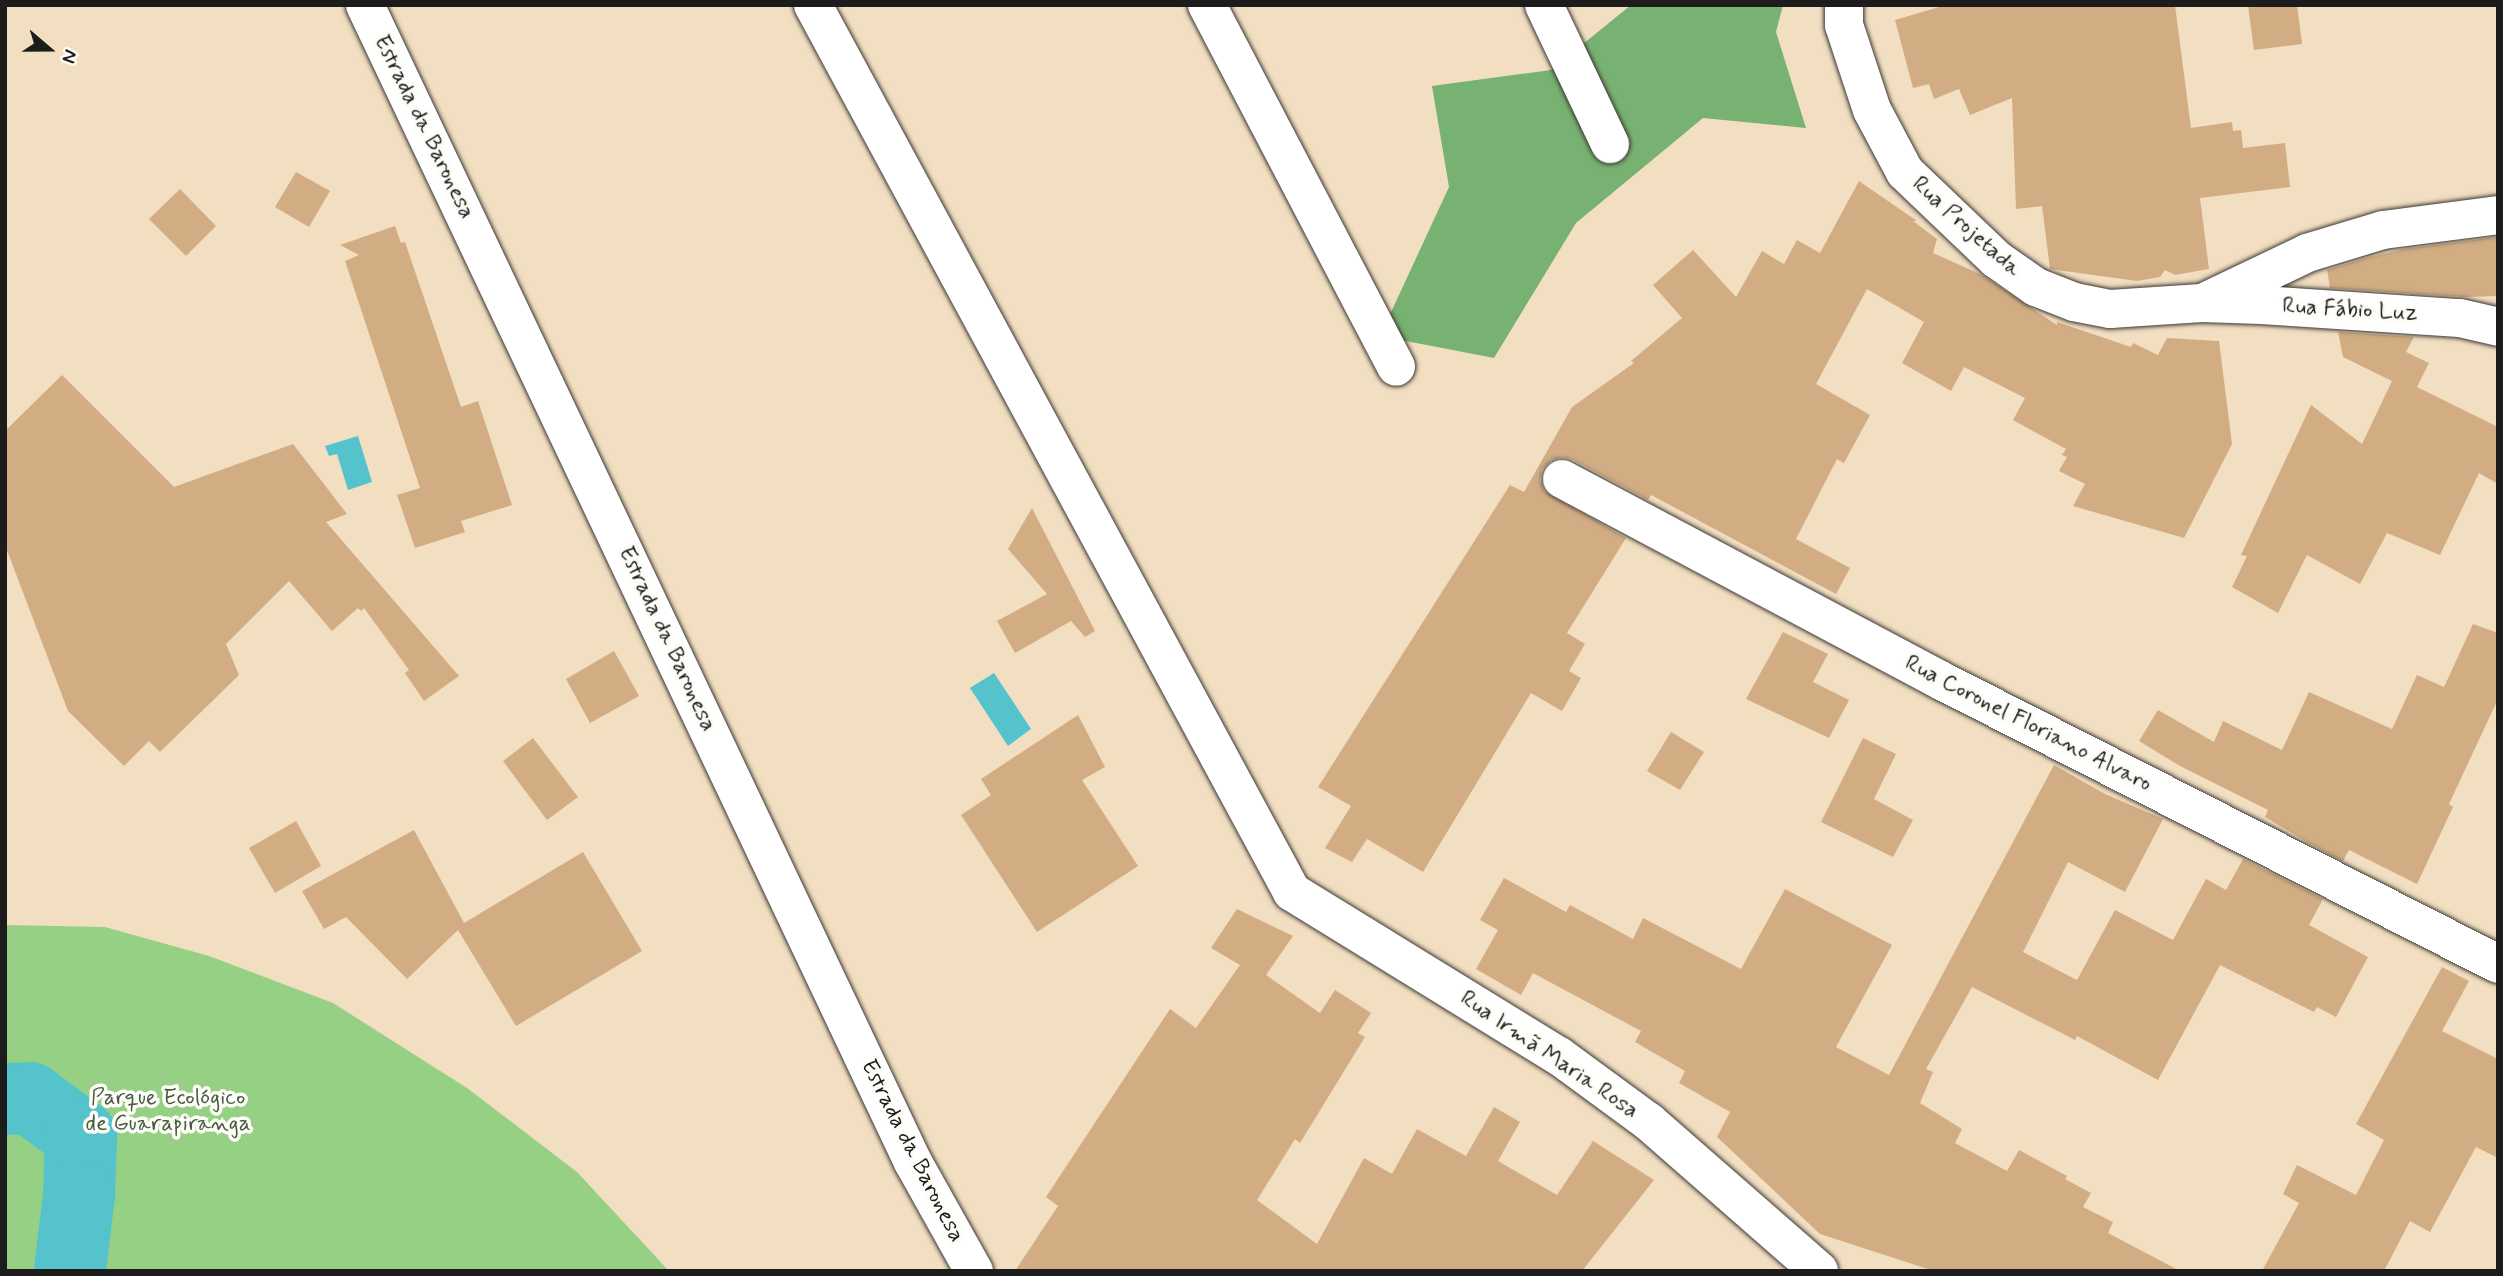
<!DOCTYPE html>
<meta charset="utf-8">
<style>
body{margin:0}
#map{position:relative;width:2503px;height:1276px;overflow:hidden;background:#f2dec1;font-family:Mynerve,sans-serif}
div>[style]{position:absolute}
.green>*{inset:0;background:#96d084}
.forest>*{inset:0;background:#78b272}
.water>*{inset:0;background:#55c3cc}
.river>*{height:72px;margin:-36px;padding:0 36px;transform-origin:36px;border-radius:36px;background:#55c3cc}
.building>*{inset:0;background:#d2ad83}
.roads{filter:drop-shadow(0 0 2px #3c3935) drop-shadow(0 0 2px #3c3935)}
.minor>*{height:38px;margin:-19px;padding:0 19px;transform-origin:19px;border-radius:19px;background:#fff}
.major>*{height:38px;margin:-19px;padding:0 19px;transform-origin:19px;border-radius:19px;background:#fff}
span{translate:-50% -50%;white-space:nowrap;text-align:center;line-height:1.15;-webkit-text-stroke:7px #fdfcf7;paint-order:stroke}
.street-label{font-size:23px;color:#1c1c1c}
.park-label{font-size:23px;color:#475b40}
.frame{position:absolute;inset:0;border:7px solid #1c1c1c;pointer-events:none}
.north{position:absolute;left:14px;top:14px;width:70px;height:70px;-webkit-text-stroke:5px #fdfcf7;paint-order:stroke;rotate:110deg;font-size:19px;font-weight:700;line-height:28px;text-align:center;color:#1c1c1c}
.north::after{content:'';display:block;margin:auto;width:24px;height:32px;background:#1c1c1c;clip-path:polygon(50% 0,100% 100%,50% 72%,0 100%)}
</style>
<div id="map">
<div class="green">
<i style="clip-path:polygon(5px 925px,105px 927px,209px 956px,333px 1003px,467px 1088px,577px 1172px,669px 1271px,5px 1271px)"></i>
</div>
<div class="forest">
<i style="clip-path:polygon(1631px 5px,1783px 5px,1776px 32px,1806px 128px,1703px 118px,1576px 223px,1494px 358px,1380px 336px,1449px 187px,1432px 86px,1551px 70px)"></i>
</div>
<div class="water">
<i style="clip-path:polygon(358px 436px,372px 482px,348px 490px,337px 454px,329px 456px,325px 446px)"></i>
<i style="clip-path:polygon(994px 673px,1031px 729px,1008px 746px,970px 688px)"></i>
</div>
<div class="river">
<i style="left:5px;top:1099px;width:25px;rotate:-2deg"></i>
<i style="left:30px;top:1098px;width:64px;rotate:36.7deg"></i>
<i style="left:81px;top:1136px;width:59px;rotate:91.9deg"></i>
<i style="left:79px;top:1195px;width:77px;rotate:96.8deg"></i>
</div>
<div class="building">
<i style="clip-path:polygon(1946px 5px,2175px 5px,2191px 128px,2232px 122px,2233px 131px,2241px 130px,2243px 148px,2285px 143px,2290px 187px,2200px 198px,2209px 269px,2175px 275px,2165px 270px,2160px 277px,2137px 281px,2050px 269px,2042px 206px,2016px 209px,2012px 98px,1970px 115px,1959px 89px,1934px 99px,1929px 84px,1913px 88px,1895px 20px)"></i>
<i style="clip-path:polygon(2248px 5px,2297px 5px,2302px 44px,2254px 50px)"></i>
<i style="clip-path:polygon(296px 172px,330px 191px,309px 227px,275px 207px)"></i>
<i style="clip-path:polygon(1859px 181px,1917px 221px,1913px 221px,1937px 239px,1933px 253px,1980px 274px,2057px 325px,2057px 322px,2131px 347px,2133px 343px,2158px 355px,2167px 338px,2219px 341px,2232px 444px,2184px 538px,2073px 506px,2085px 484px,2059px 471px,2067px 457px,2062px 455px,2066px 449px,2013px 420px,2025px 398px,1964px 367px,1951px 391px,1902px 363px,1924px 322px,1867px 289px,1816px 384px,1870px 415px,1844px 463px,1837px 459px,1796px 539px,1850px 568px,1836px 594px,1651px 495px,1648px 500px,1572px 459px,1562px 457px,1551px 460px,1542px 469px,1540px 480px,1544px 491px,1626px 538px,1567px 633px,1585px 644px,1569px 671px,1581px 678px,1562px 711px,1531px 693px,1423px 872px,1367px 839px,1352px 862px,1325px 848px,1351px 806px,1318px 787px,1510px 485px,1524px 492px,1572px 407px,1634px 363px,1631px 361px,1682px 318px,1653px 285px,1693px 250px,1736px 297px,1762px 251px,1784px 264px,1797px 240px,1820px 253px)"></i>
<i style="clip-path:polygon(180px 189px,216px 226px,186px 256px,149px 219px)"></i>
<i style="clip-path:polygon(395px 226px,401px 243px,405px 242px,461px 407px,478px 401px,512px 505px,461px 521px,465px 532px,415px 548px,397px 495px,420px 488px,345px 261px,359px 255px,340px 245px)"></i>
<i style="clip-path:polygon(2498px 237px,2498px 296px,2467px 297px,2330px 288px,2327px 270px,2366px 258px,2405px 249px)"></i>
<i style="clip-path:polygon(2338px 332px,2414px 337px,2406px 352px,2429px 363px,2417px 387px,2498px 427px,2498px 484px,2479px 473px,2440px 555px,2387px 533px,2360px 584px,2307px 555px,2278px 613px,2232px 587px,2247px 556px,2241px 555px,2311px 405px,2362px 444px,2392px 381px,2343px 357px)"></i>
<i style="clip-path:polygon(62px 375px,174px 487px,293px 444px,347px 514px,326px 522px,459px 676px,424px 701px,405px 673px,409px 670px,364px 608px,361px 611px,358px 608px,332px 631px,289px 581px,226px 644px,239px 675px,160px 752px,149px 741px,124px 766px,68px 711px,5px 545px,5px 431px)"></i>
<i style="clip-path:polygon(1032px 508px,1095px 631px,1085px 637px,1071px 621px,1015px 653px,997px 621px,1047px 594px,1008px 549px)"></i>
<i style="clip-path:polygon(2473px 624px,2498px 633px,2498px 699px,2449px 804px,2453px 807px,2417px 884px,2349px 850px,2343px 861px,2305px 841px,2265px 817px,2268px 810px,2180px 766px,2139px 741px,2158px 710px,2214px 742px,2223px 721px,2282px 750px,2309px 692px,2392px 729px,2417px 675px,2444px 687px)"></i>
<i style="clip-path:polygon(1783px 632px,1828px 654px,1813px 682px,1849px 700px,1829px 738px,1746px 699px)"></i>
<i style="clip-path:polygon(614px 651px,639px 696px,590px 723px,566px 679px)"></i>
<i style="clip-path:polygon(1078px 715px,1105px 767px,1082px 780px,1138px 866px,1037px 932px,961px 815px,991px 795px,981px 779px)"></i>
<i style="clip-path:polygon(1671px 732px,1704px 752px,1680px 790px,1647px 771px)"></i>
<i style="clip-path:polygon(533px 738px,578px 797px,547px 820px,503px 761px)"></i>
<i style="clip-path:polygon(1863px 738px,1896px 754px,1874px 799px,1913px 820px,1893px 857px,1821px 822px)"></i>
<i style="clip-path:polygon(2054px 765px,2105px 794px,2163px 819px,2125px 892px,2068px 862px,2023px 952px,2077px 980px,2115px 910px,2173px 940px,2206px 879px,2226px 890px,2243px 859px,2323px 899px,2309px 925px,2368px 957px,2336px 1017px,2317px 1007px,2314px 1012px,2220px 965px,2158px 1080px,2077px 1036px,2075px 1040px,1972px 987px,1926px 1069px,1933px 1072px,1920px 1103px,1962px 1129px,1955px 1143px,2007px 1171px,2019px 1150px,2067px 1176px,2065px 1179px,2091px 1193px,2083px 1207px,2113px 1222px,2108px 1233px,2180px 1271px,1934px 1271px,1820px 1234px,1717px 1137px,1730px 1112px,1679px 1083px,1685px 1071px,1635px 1042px,1641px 1031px,1533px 973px,1521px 995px,1476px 969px,1498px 930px,1480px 920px,1504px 878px,1566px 912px,1570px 905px,1633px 939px,1643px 918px,1741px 969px,1785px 889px,1892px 945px,1836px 1047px,1889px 1075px)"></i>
<i style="clip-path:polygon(296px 821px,321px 866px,275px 893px,249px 848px)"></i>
<i style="clip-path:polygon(414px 830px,464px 923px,583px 852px,642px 951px,516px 1026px,458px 930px,407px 979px,346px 917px,324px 929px,302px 891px)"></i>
<i style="clip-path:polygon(1237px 909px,1293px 936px,1266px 975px,1320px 1013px,1335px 990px,1371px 1013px,1358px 1033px,1365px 1037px,1300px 1143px,1295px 1139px,1257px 1200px,1317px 1244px,1364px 1158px,1392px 1174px,1417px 1129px,1466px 1156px,1494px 1107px,1520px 1122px,1498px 1161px,1557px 1195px,1593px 1141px,1654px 1180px,1582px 1271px,1015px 1271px,1058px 1206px,1046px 1197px,1170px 1009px,1196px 1028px,1240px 965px,1211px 948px)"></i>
<i style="clip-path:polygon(2442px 967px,2469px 981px,2442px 1031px,2498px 1059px,2498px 1158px,2476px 1147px,2430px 1232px,2410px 1221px,2384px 1271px,2262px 1271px,2299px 1203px,2283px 1194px,2297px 1165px,2356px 1195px,2384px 1140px,2356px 1124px)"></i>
</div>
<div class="roads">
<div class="minor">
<i style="left:813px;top:5px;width:1008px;rotate:61.63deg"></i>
<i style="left:1292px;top:892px;width:313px;rotate:31.6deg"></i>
<i style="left:1559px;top:1056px;width:112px;rotate:36.3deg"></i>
<i style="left:1649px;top:1122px;width:226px;rotate:41.2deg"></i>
<i style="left:1207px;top:5px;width:408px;rotate:62.4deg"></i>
<i style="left:1544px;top:5px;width:154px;rotate:64.6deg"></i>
<i style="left:1844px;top:5px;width:20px;rotate:90deg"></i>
<i style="left:1844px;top:25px;width:89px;rotate:71.8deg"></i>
<i style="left:1872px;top:110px;width:70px;rotate:62deg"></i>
<i style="left:1905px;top:172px;width:126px;rotate:43.7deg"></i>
<i style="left:1996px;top:259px;width:49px;rotate:35deg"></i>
<i style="left:2036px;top:287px;width:41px;rotate:21.5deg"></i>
<i style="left:2074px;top:302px;width:37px;rotate:11deg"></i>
<i style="left:2110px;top:309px;width:92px;rotate:-3.7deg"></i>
<i style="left:2202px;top:303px;width:60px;rotate:1.9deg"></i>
<i style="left:2262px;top:305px;width:198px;rotate:3.8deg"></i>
<i style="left:2460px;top:318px;width:39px;rotate:13deg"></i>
<i style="left:2207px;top:301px;width:111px;rotate:-25.6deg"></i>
<i style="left:2307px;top:253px;width:79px;rotate:-16.8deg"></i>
<i style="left:2383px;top:230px;width:116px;rotate:-7.4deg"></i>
<i style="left:1562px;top:479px;width:428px;rotate:28deg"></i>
<i style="left:1940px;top:680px;width:626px;rotate:26.97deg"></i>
</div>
<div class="major">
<i style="left:365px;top:5px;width:1280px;rotate:64.66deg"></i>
<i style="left:913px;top:1162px;width:125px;rotate:60.8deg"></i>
</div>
</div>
<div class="street-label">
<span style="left:424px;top:127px;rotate:64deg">Estrada da Baronesa</span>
<span style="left:1966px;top:227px;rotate:42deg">Rua Projetada</span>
<span style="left:2350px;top:310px;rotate:3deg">Rua Fábio Luz</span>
<span style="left:667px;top:639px;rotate:65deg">Estrada da Baronesa</span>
<span style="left:2028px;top:724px;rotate:27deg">Rua Coronel Floriano Alvaro</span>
<span style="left:1549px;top:1055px;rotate:34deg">Rua Irmã Maria Rosa</span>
<span style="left:912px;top:1151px;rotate:63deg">Estrada da Baronesa</span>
</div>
<div class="park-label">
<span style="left:168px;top:1111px">Parque Ecológico<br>de Guarapiranga</span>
</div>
<div class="frame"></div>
<div class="north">N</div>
</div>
